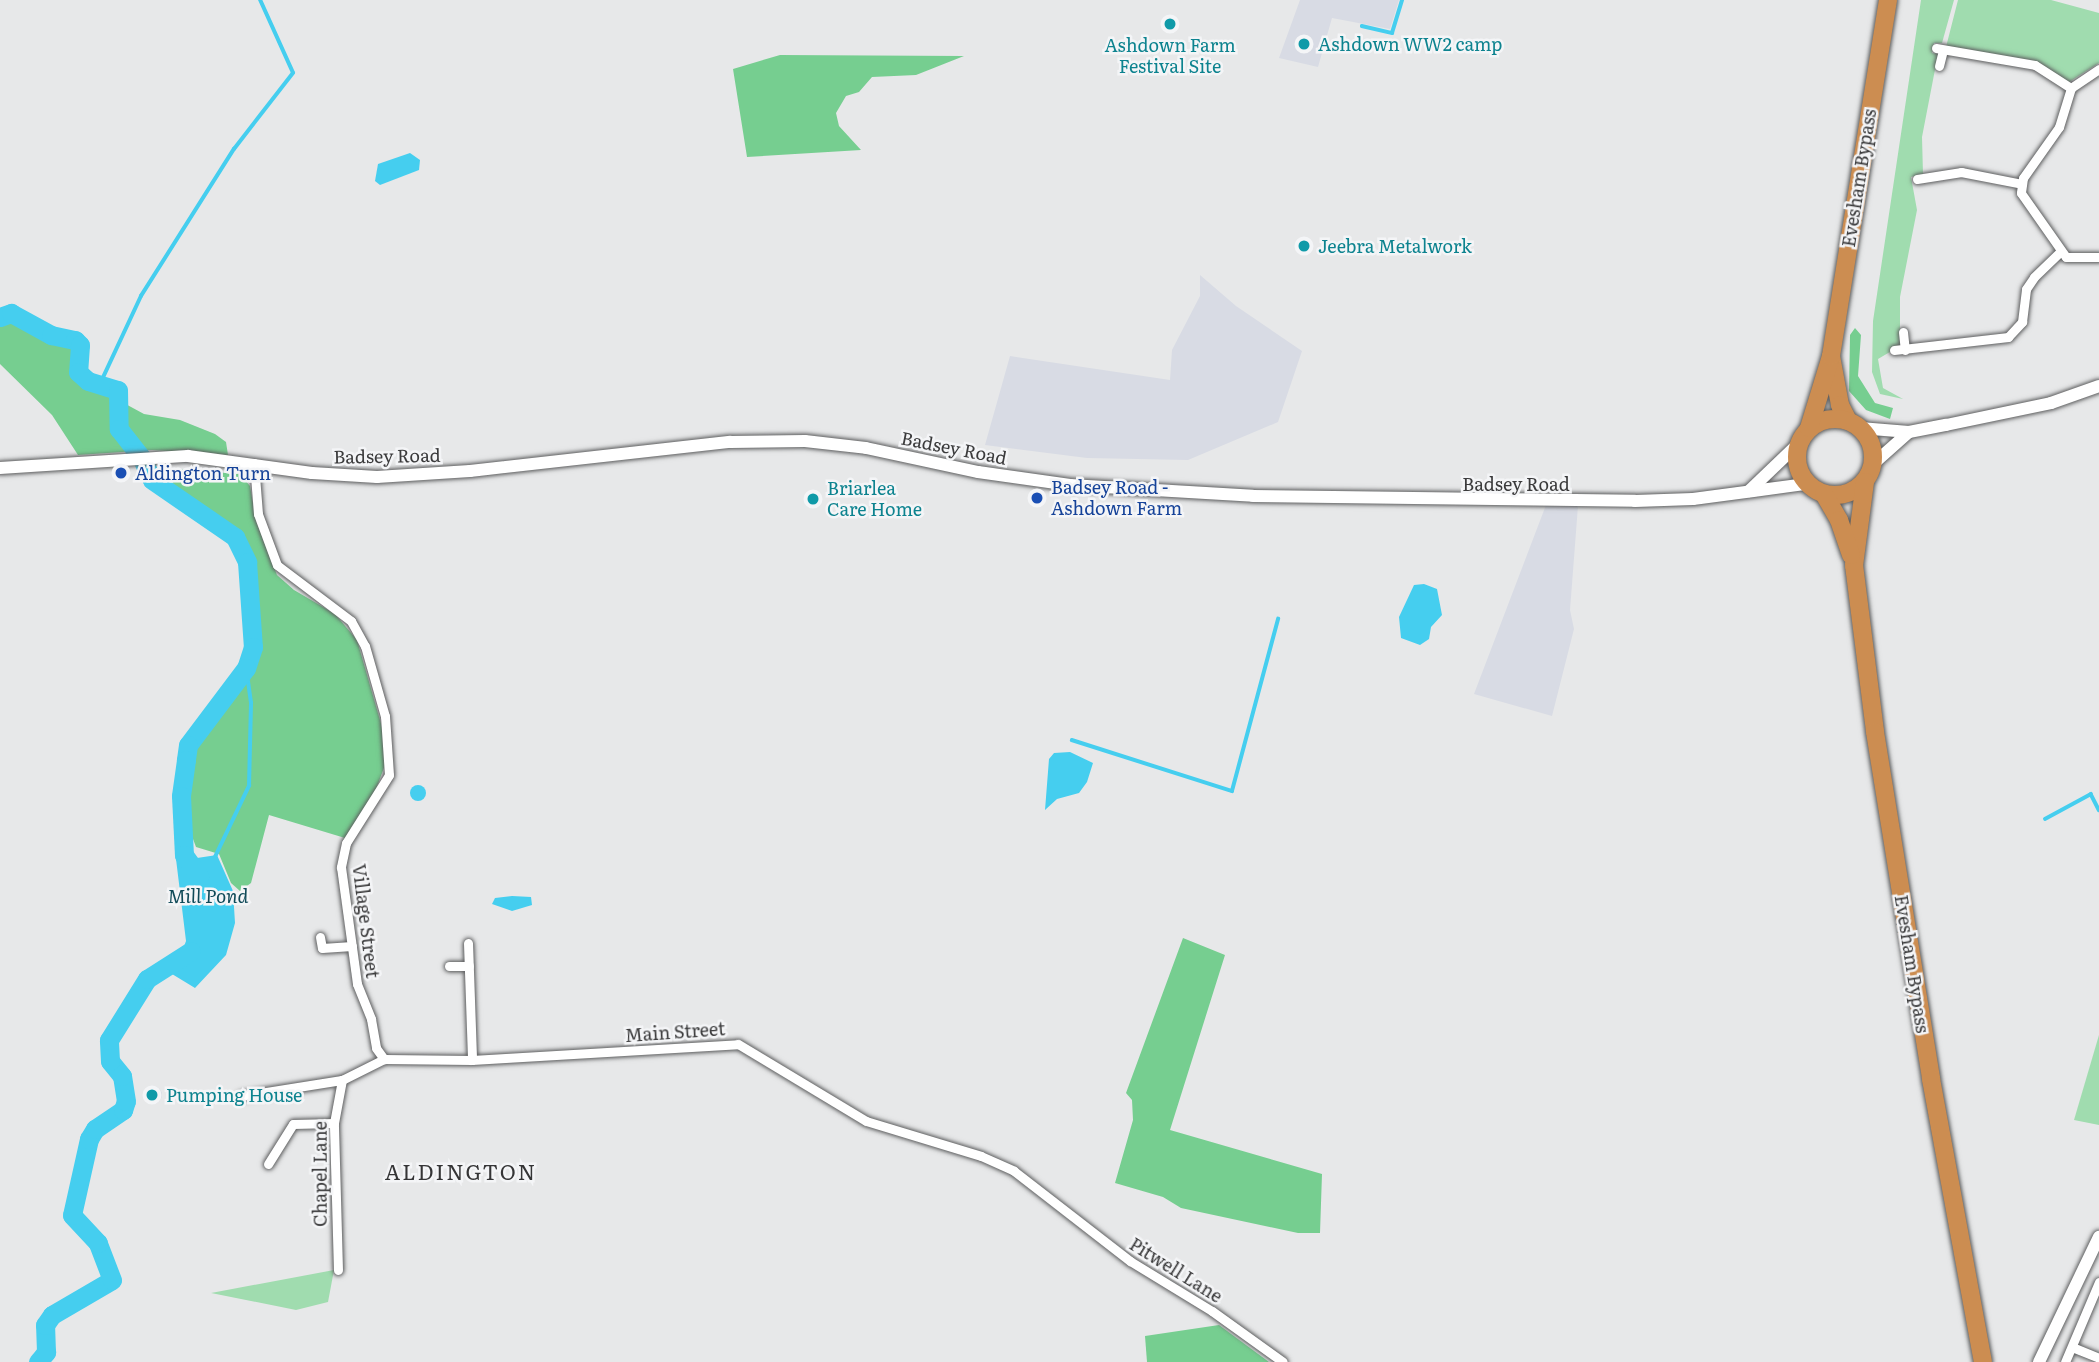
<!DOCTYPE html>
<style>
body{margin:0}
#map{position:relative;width:2099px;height:1362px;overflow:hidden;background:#e7e8e9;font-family:Literata,serif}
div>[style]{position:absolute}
.built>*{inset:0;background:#d8dbe4}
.round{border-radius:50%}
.green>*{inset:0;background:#a0dcaf}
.forest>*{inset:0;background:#76ce90}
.water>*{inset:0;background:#45ceef}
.stream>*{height:3.5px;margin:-1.75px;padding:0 1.75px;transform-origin:1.75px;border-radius:1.75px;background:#45ceef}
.river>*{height:19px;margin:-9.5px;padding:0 9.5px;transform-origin:9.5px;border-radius:9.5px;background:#45ceef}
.roads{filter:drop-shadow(0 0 2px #5d5e5f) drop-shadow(0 0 2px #5d5e5f)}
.street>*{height:9px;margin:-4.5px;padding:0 4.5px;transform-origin:4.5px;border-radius:4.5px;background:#fff}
.secondary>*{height:12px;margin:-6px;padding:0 6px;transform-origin:6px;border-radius:6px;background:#fff}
.highway>*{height:18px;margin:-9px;padding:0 9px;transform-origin:9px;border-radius:9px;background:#cc8d51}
.highway>.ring{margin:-9px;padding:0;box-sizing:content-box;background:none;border:18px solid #cc8d51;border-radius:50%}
.dots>*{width:19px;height:19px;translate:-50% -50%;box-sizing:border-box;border:4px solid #f4f5f7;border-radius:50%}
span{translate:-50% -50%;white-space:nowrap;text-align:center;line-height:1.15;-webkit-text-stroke:5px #f4f5f7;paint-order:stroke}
.culture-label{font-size:18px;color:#0d838f}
.left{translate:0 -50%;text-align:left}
.street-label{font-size:18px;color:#3b3b3c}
.transit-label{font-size:18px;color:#164399}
.water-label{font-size:19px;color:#0f4a58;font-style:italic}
.quarter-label{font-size:21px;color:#353536;letter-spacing:2px}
</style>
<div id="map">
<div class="built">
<div style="clip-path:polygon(1300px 0,1399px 0,1390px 29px,1332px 18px,1318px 67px,1279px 58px)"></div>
<div style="clip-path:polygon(1200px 275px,1236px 306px,1302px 351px,1278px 422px,1188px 460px,1087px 458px,985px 445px,1010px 356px,1170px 380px,1172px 350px,1200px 296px)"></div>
<div style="clip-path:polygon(1546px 505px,1578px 506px,1570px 610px,1574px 629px,1552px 716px,1474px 694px)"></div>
<div class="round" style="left:144px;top:1086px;width:18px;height:18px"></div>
</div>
<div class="green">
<div style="clip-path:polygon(1921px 0,1954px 0,1942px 43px,1934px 43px,1932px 53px,1938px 54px,1922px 137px,1923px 174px,1911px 177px,1917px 210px,1900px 297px,1900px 346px,1878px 359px,1883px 388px,1903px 399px,1880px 394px,1872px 372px,1873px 321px)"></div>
<div style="clip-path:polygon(1958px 0,2051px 0,2099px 13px,2099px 63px,2069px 82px,2037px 62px,1946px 47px)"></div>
<div style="clip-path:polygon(2099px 1035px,2099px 1125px,2074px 1120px)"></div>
<div style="clip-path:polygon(334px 1270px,328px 1302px,296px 1310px,211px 1293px)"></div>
</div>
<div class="forest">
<div style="clip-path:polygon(780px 55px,964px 56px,916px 75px,872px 77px,859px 92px,846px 96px,836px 113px,839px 126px,861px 150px,747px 157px,733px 69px)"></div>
<div style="clip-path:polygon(11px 313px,51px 335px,75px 340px,80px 345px,79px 372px,88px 381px,118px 390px,120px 401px,144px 414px,180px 420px,215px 434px,226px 442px,228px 455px,152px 450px,78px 455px,52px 415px,0 364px,0 317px)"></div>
<div style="clip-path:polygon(1855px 328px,1861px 335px,1858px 376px,1875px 403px,1893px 408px,1890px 419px,1866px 410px,1849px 391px,1850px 335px)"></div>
<div style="clip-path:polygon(165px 468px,240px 474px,250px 486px,256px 521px,277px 575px,294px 590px,335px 614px,357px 640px,384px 734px,385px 765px,372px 800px,345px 838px,269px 815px,251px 883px,240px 891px,231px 883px,219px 854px,196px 847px,190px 831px,189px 797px,195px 749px,213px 726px,253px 647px,247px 562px,235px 537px,169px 495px,161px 473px)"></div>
<div style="clip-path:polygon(1183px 938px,1225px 955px,1170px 1130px,1322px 1174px,1320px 1233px,1298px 1233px,1181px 1208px,1163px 1197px,1115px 1183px,1133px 1120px,1132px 1100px,1126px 1093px)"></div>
<div style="clip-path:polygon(1219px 1325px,1269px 1362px,1147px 1362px,1145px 1336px)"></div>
</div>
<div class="water">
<div style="clip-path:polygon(410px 153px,420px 160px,419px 170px,380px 185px,375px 181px,378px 164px)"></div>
<div style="clip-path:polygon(1424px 584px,1437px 589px,1442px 615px,1431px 627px,1429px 639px,1420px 645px,1401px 638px,1399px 617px,1414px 585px)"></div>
<div style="clip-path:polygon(1070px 752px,1093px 763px,1087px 782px,1079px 793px,1057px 799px,1045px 810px,1049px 759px,1054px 753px)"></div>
<div class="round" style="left:410px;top:785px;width:16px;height:16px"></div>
<div style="clip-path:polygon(191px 852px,197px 858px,217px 855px,233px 891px,235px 923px,226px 955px,195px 988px,172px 974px,170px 959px,181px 955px,186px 941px,176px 859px)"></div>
<div style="clip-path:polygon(512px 896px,531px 897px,532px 905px,512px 911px,492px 904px,495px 898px)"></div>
</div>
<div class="stream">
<div style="left:1362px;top:26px;width:31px;rotate:13deg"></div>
<div style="left:1392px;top:33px;width:34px;rotate:-73deg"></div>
<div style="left:100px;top:384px;width:97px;rotate:-65deg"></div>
<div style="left:141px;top:296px;width:174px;rotate:-57.7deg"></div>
<div style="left:234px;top:149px;width:96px;rotate:-52.2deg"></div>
<div style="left:293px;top:73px;width:80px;rotate:-114.3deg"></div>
<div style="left:1072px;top:740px;width:168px;rotate:17.7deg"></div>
<div style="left:1232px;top:791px;width:178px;rotate:-75deg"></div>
<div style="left:2045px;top:819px;width:52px;rotate:-28.5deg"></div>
<div style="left:2091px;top:794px;width:18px;rotate:63deg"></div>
<div style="left:215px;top:857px;width:79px;rotate:-64.4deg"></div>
<div style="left:249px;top:786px;width:83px;rotate:-88.6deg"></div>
<div style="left:251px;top:703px;width:35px;rotate:-98deg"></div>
</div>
<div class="river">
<div style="left:0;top:317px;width:12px;rotate:-20deg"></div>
<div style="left:11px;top:313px;width:46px;rotate:28.8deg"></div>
<div style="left:51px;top:335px;width:25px;rotate:12deg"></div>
<div style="left:75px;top:340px;width:7px;rotate:45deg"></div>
<div style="left:80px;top:345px;width:27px;rotate:94deg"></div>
<div style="left:78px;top:372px;width:13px;rotate:42deg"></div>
<div style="left:88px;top:381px;width:31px;rotate:17deg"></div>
<div style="left:118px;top:390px;width:39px;rotate:89deg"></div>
<div style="left:119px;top:429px;width:36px;rotate:52deg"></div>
<div style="left:141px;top:457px;width:25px;rotate:64deg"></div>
<div style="left:152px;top:480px;width:101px;rotate:34.5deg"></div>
<div style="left:235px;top:537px;width:28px;rotate:64deg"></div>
<div style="left:247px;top:562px;width:85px;rotate:86deg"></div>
<div style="left:253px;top:647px;width:22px;rotate:108deg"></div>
<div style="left:246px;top:668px;width:96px;rotate:127deg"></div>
<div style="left:188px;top:745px;width:15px;rotate:98deg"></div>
<div style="left:186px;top:760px;width:36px;rotate:98deg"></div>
<div style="left:181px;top:796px;width:59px;rotate:87.1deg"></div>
<div style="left:184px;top:855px;width:26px;rotate:54deg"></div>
<div style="left:38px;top:1362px;width:13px;rotate:-51deg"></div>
<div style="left:46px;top:1352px;width:27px;rotate:-92deg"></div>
<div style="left:45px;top:1325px;width:12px;rotate:-55deg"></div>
<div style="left:52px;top:1315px;width:69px;rotate:-30.3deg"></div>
<div style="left:112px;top:1280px;width:40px;rotate:-111deg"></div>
<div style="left:98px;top:1243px;width:38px;rotate:-133deg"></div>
<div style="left:72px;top:1215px;width:78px;rotate:-77.4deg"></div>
<div style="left:89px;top:1139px;width:12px;rotate:-59deg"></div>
<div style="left:95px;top:1129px;width:34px;rotate:-34deg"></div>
<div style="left:123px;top:1110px;width:9px;rotate:-72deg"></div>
<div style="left:126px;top:1101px;width:25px;rotate:-99deg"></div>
<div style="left:122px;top:1076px;width:19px;rotate:-129deg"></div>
<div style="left:110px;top:1061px;width:21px;rotate:-93deg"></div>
<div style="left:109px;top:1040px;width:72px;rotate:-58.1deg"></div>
<div style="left:147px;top:979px;width:52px;rotate:-32.5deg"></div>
</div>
<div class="roads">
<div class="street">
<div style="left:1936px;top:48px;width:100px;rotate:9.7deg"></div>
<div style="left:2035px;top:65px;width:43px;rotate:32.6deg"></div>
<div style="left:1939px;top:66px;width:16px;rotate:-76deg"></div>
<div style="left:2099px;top:69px;width:34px;rotate:146deg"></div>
<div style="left:2071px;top:88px;width:41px;rotate:107.1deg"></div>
<div style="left:2059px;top:127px;width:62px;rotate:125.2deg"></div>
<div style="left:2023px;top:178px;width:15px;rotate:98deg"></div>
<div style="left:2021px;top:193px;width:78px;rotate:54.9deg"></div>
<div style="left:2066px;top:257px;width:33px"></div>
<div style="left:1917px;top:179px;width:45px;rotate:-9deg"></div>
<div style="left:1961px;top:172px;width:62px;rotate:11.1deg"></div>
<div style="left:1903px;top:332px;width:18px;rotate:84deg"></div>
<div style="left:1894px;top:350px;width:115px;rotate:-6.5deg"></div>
<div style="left:2008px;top:337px;width:21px;rotate:-47deg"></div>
<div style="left:2022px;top:322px;width:33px;rotate:-83deg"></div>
<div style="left:2026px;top:289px;width:14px;rotate:-56deg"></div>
<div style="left:2034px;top:277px;width:36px;rotate:-44deg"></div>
<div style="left:254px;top:463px;width:51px;rotate:85.5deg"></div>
<div style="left:258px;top:514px;width:54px;rotate:69.6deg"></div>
<div style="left:277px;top:565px;width:93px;rotate:37.1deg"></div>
<div style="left:351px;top:621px;width:29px;rotate:61deg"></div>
<div style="left:365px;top:646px;width:73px;rotate:74.1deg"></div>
<div style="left:385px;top:716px;width:59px;rotate:86.1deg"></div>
<div style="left:389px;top:775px;width:80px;rotate:122.3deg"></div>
<div style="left:346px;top:843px;width:25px;rotate:102deg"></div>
<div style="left:341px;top:867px;width:118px;rotate:82.2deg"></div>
<div style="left:357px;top:984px;width:38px;rotate:68deg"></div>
<div style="left:371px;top:1019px;width:29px;rotate:80deg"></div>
<div style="left:376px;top:1048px;width:14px;rotate:54deg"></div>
<div style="left:320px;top:937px;width:11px;rotate:80deg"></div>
<div style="left:322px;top:948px;width:30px;rotate:-4deg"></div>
<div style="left:468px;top:943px;width:117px;rotate:88deg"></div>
<div style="left:449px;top:966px;width:20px"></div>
<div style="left:384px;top:1059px;width:88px;rotate:0.7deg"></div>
<div style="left:472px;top:1060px;width:266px;rotate:-3.4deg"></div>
<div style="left:738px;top:1044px;width:149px;rotate:31deg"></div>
<div style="left:866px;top:1121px;width:120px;rotate:16.9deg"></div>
<div style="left:981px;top:1156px;width:36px;rotate:24deg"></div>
<div style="left:1014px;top:1171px;width:147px;rotate:37.8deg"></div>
<div style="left:1130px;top:1261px;width:96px;rotate:31.4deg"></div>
<div style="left:1212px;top:1311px;width:87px;rotate:35.7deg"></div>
<div style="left:241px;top:1096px;width:102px;rotate:-9deg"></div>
<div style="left:342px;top:1080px;width:47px;rotate:-26.6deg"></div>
<div style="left:268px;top:1164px;width:47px;rotate:-58deg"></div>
<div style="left:293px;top:1124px;width:41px;rotate:-1.4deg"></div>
<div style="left:338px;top:1270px;width:147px;rotate:-91.6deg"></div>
<div style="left:334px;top:1123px;width:44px;rotate:-79.5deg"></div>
<div style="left:2072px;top:1347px;width:29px;rotate:22deg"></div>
<div style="left:2065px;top:1362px;width:87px;rotate:-67deg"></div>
</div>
<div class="secondary">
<div style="left:1860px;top:428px;width:49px;rotate:4.7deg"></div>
<div style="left:1909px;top:432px;width:38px;rotate:-11deg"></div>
<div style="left:1946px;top:425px;width:107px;rotate:-11.8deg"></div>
<div style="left:2051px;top:403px;width:51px;rotate:-19.5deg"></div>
<div style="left:1873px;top:464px;width:48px;rotate:-41.6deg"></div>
<div style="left:0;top:468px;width:188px;rotate:-3.7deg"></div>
<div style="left:188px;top:456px;width:125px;rotate:7.8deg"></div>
<div style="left:312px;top:473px;width:65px;rotate:3.5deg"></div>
<div style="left:377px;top:477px;width:93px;rotate:-3.7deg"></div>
<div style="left:470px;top:471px;width:262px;rotate:-6.4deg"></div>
<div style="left:730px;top:442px;width:75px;rotate:-0.8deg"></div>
<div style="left:805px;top:441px;width:61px;rotate:6.5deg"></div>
<div style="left:866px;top:448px;width:115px;rotate:12.1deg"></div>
<div style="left:978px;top:472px;width:93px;rotate:8deg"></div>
<div style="left:1070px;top:485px;width:183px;rotate:3.4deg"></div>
<div style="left:1253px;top:496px;width:382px;rotate:0.7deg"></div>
<div style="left:1635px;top:501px;width:58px;rotate:-2deg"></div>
<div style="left:1693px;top:499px;width:114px;rotate:-7.6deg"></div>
<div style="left:1749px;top:491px;width:69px;rotate:-43.8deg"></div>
<div style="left:2039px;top:1362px;width:139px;rotate:-64.4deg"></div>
</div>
<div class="highway">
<div style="left:1831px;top:356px;width:50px;rotate:79.6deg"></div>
<div style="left:1840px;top:405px;width:18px;rotate:63deg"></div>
<div class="ring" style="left:1797px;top:419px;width:58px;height:58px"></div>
<div style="left:1809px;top:428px;width:75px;rotate:-73deg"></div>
<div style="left:1831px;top:356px;width:361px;rotate:-80.9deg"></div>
<div style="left:1865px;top:482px;width:84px;rotate:97.5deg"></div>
<div style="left:1854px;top:565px;width:168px;rotate:82.8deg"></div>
<div style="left:1875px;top:732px;width:351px;rotate:80.8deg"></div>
<div style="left:1931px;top:1079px;width:288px;rotate:79.6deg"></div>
<div style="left:1824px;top:494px;width:30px;rotate:60deg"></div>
<div style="left:1839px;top:520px;width:37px;rotate:71deg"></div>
</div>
</div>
<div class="dots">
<div style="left:1170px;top:24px;background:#0f9aa8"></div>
<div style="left:1304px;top:44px;background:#0f9aa8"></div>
<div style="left:1304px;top:246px;background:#0f9aa8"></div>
<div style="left:121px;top:473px;background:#1a4fb4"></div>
<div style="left:1037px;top:498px;background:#1a4fb4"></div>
<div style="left:813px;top:499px;background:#0f9aa8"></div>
<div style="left:152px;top:1095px;background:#0f9aa8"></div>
</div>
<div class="culture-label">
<span class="left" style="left:1318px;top:44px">Ashdown WW2 camp</span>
<span style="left:1170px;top:56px">Ashdown Farm<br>Festival Site</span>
<span class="left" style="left:1318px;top:246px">Jeebra Metalwork</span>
<span class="left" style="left:827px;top:499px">Briarlea<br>Care Home</span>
<span class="left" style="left:166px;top:1095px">Pumping House</span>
</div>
<div class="street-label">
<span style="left:1859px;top:178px;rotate:-81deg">Evesham Bypass</span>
<span style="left:954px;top:448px;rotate:11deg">Badsey Road</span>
<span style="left:387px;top:456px;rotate:-1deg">Badsey Road</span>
<span style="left:1516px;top:484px">Badsey Road</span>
<span style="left:366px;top:921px;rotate:83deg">Village Street</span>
<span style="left:1912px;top:964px;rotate:81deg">Evesham Bypass</span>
<span style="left:675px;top:1032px;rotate:-4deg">Main Street</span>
<span style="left:320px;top:1174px;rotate:-90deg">Chapel Lane</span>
<span style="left:1176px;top:1270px;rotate:32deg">Pitwell Lane</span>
</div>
<div class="transit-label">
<span class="left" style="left:135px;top:473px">Aldington Turn</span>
<span class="left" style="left:1051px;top:498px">Badsey Road -<br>Ashdown Farm</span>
</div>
<div class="water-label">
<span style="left:208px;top:896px">Mill Pond</span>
</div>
<div class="quarter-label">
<span style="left:461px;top:1171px">ALDINGTON</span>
</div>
</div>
